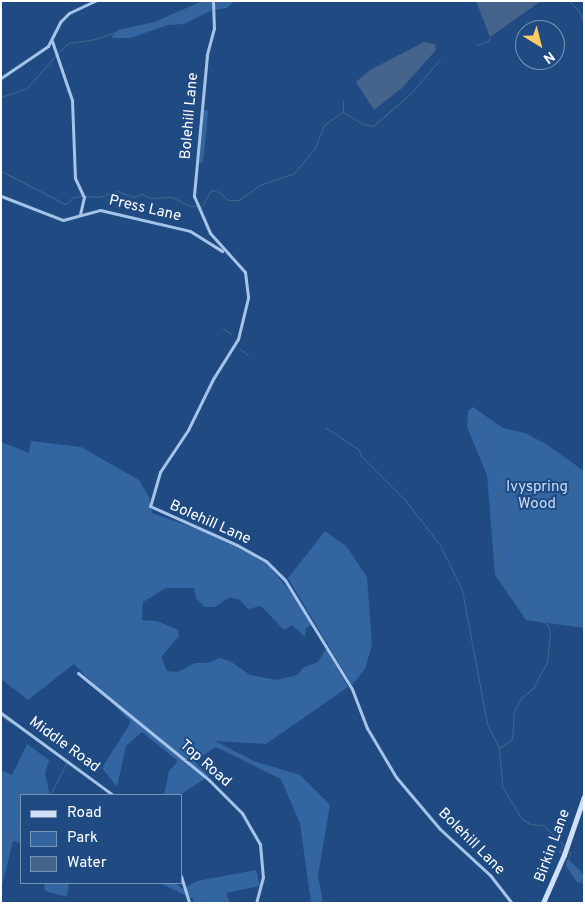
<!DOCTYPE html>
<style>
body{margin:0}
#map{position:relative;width:585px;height:904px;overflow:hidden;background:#1f4b82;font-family:Overpass,sans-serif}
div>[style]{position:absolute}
.green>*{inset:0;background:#3365a0}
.water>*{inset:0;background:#44648c}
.stream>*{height:1px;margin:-0.5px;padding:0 0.5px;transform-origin:0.5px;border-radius:0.5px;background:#44648c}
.street>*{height:3px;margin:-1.5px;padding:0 1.5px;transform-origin:1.5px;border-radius:1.5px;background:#a5c4e9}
.secondary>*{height:4.5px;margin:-2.25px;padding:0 2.25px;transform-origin:2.25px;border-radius:2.25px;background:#d0e1f7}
span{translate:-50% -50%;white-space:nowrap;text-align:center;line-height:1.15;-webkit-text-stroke:4px #1f4b82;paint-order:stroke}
.street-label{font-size:15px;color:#fff}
.park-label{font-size:15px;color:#c9def7}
.frame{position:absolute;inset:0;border:2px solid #fff;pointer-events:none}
.legend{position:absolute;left:20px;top:794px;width:162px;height:90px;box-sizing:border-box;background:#1f4b82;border:1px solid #7993b4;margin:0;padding:6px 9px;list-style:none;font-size:15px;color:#fff}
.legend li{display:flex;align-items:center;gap:10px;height:25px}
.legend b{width:25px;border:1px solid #7993b4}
.north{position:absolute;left:515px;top:20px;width:50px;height:50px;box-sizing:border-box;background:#1f4b82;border:1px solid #7993b4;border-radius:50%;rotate:144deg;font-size:14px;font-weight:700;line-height:20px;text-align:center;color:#fff}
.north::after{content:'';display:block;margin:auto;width:18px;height:22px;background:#f7cb65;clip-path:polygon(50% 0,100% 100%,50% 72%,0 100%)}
</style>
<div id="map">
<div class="green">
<div style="clip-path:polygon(203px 1px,235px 1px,227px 8px,212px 10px,184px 24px,168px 25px,130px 38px,111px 38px,118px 30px,154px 22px)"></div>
<div style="clip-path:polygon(204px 110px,208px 110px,207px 125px,203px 162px,199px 163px)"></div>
<div style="clip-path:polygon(473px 407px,503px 428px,525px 433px,546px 444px,584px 471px,584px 628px,526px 620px,495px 575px,487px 475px,467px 427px,468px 411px)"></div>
<div style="clip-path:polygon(31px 441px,81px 447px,139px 480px,149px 497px,152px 513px,211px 534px,266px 562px,298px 601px,312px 625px,306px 628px,305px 637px,292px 625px,284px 630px,261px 606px,248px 609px,240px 600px,230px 597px,215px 607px,205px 607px,196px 598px,194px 588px,166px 588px,143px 602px,142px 620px,157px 621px,178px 630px,179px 636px,161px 657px,167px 671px,178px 672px,195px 663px,207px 663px,220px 658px,230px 661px,250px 675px,277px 680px,297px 675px,304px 667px,318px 662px,326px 649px,348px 687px,266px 744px,215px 741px,254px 761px,300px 775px,330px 805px,318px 876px,323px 903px,311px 903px,300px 824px,281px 779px,216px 747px,194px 761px,209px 776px,180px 795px,164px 795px,169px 771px,178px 761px,142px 732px,126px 746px,117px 787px,102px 768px,131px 722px,74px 664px,28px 700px,1px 679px,1px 442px,29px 453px)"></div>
<div style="clip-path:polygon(325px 531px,347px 547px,367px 577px,372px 645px,365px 669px,352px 685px,288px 578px)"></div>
<div style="clip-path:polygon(27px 744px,49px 760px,45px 773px,50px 795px,21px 795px,21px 843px,13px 841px,1px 890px,1px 770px,12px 775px)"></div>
<div style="clip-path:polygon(567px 859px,580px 870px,584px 877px,581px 883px,577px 882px,566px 866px)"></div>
<div style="clip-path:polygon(256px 870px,260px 886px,226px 893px,230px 903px,194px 903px,193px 899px,160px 883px,175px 883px,183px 889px,197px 881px)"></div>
<div style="clip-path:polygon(44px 883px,69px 883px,67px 897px,45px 891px)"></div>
</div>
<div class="water">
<div style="clip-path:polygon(476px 1px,541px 1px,490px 37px)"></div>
<div style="clip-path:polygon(424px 42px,435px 44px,436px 50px,402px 88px,374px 110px,356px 82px,370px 70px)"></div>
</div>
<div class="stream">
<div style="left:569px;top:1px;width:14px;rotate:45deg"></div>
<div style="left:579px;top:11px;width:15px;rotate:70deg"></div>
<div style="left:477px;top:45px;width:12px;rotate:-20deg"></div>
<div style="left:488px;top:41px;width:4px;rotate:-63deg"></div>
<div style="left:58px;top:53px;width:14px;rotate:-45deg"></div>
<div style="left:68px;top:43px;width:27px;rotate:-8deg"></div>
<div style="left:95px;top:39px;width:28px;rotate:-18deg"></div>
<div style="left:122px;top:30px;width:35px;rotate:-8deg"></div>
<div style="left:157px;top:25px;width:18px;rotate:-27deg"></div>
<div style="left:173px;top:17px;width:9px"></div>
<div style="left:182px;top:17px;width:30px;rotate:-33deg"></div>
<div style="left:1px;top:97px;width:28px;rotate:-19deg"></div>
<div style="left:27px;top:88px;width:43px;rotate:-48.8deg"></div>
<div style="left:343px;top:111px;width:11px;rotate:-90deg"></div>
<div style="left:343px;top:112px;width:23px;rotate:31deg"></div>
<div style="left:363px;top:124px;width:10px;rotate:11deg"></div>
<div style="left:373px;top:126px;width:50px;rotate:-41deg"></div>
<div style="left:411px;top:93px;width:45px;rotate:-49.5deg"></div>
<div style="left:1px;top:171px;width:72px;rotate:27.3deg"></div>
<div style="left:65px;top:204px;width:11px;rotate:-38deg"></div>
<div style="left:74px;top:197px;width:7px;rotate:-8deg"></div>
<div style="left:85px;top:196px;width:14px;rotate:4deg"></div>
<div style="left:99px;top:197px;width:19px;rotate:-18deg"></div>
<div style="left:117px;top:191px;width:17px;rotate:21deg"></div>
<div style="left:133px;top:197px;width:9px;rotate:-21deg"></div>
<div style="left:141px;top:194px;width:11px;rotate:22deg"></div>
<div style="left:151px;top:198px;width:21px;rotate:-3deg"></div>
<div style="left:172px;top:197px;width:20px;rotate:27deg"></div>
<div style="left:190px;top:206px;width:12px"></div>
<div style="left:202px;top:206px;width:18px;rotate:-61deg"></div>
<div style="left:211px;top:190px;width:8px;rotate:14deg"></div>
<div style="left:219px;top:192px;width:12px;rotate:42deg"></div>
<div style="left:228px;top:200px;width:11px"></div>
<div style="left:239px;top:200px;width:26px;rotate:-36deg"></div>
<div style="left:260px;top:185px;width:36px;rotate:-19deg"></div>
<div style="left:294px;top:173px;width:33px;rotate:-50deg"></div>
<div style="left:315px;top:148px;width:25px;rotate:-69deg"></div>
<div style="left:324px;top:125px;width:24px;rotate:-36deg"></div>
<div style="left:223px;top:328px;width:10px;rotate:37deg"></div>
<div style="left:240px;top:349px;width:10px;rotate:37deg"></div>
<div style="left:471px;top:417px;width:56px;rotate:62.5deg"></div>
<div style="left:497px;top:467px;width:22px;rotate:90deg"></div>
<div style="left:497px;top:489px;width:13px;rotate:72deg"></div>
<div style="left:501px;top:501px;width:10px;rotate:114deg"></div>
<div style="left:497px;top:510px;width:18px;rotate:84deg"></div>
<div style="left:499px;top:528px;width:10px;rotate:66deg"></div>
<div style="left:503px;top:537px;width:22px;rotate:108deg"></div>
<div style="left:496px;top:558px;width:11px;rotate:75deg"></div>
<div style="left:499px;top:569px;width:39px;rotate:59deg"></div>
<div style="left:519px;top:602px;width:19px;rotate:47deg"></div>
<div style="left:532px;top:616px;width:18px;rotate:29deg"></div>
<div style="left:548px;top:625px;width:8px;rotate:76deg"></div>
<div style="left:550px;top:633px;width:29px;rotate:96deg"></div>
<div style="left:547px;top:662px;width:30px;rotate:118deg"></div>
<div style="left:533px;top:688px;width:16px;rotate:140deg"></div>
<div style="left:521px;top:698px;width:15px;rotate:118deg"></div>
<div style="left:514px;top:711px;width:28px;rotate:94deg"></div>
<div style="left:512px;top:739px;width:16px;rotate:145deg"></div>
<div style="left:326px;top:428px;width:15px;rotate:32deg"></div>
<div style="left:340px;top:437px;width:23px;rotate:34deg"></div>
<div style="left:359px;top:450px;width:6px;rotate:72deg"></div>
<div style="left:361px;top:456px;width:64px;rotate:45deg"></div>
<div style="left:406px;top:501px;width:56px;rotate:52.3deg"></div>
<div style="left:440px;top:545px;width:50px;rotate:63.9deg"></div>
<div style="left:462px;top:590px;width:136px;rotate:79.4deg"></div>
<div style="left:487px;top:724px;width:27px;rotate:63deg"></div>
<div style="left:499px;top:748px;width:38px;rotate:85deg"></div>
<div style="left:502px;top:786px;width:39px;rotate:59deg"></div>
<div style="left:522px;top:819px;width:9px;rotate:32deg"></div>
<div style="left:530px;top:824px;width:13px;rotate:4deg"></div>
<div style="left:543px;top:825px;width:28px;rotate:44deg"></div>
<div style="left:563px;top:844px;width:9px;rotate:117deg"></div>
<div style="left:559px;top:852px;width:3px"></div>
<div style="left:1px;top:716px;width:14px;rotate:34deg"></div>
<div style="left:50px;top:795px;width:36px;rotate:-63deg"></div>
<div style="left:566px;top:852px;width:4px"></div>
<div style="left:570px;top:852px;width:11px;rotate:100deg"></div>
<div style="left:568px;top:863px;width:26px;rotate:53deg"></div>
<div style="left:1px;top:858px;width:18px;rotate:-81deg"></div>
<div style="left:4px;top:840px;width:19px;rotate:-39deg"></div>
<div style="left:19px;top:828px;width:9px;rotate:-77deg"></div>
</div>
<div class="street">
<div style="left:213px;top:1px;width:27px;rotate:88deg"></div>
<div style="left:214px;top:28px;width:28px;rotate:105deg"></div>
<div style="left:207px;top:55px;width:142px;rotate:95.3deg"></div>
<div style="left:194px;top:196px;width:40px;rotate:66.6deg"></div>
<div style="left:210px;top:233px;width:52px;rotate:48.1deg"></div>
<div style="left:245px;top:272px;width:26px;rotate:83deg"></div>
<div style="left:248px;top:298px;width:42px;rotate:103.7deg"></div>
<div style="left:238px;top:339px;width:47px;rotate:122deg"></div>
<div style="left:213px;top:379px;width:57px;rotate:116.1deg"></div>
<div style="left:188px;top:430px;width:50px;rotate:123.7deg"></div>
<div style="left:160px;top:472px;width:35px;rotate:106deg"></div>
<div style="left:150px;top:506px;width:95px;rotate:24.1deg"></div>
<div style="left:237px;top:545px;width:33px;rotate:29deg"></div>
<div style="left:266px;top:561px;width:27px;rotate:45deg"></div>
<div style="left:285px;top:580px;width:128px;rotate:58.4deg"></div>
<div style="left:352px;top:689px;width:42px;rotate:69deg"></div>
<div style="left:367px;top:728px;width:57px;rotate:59.4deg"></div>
<div style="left:396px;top:777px;width:68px;rotate:49.8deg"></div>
<div style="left:440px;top:829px;width:68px;rotate:42.6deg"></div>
<div style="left:490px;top:875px;width:36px;rotate:52deg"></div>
<div style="left:52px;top:41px;width:62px;rotate:71.3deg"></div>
<div style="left:72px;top:100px;width:78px;rotate:87.8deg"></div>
<div style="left:75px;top:178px;width:21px;rotate:65deg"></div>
<div style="left:84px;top:197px;width:18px;rotate:103deg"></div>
<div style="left:1px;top:78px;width:57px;rotate:-34.2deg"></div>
<div style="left:48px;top:46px;width:28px;rotate:-63deg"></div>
<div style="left:61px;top:21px;width:11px;rotate:-45deg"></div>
<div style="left:69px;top:13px;width:29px;rotate:-25deg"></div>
<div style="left:1px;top:196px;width:66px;rotate:21.2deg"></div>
<div style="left:63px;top:220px;width:38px;rotate:-15deg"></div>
<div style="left:100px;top:210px;width:92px;rotate:13.1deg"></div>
<div style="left:190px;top:231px;width:38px;rotate:32deg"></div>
<div style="left:78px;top:673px;width:169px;rotate:39.2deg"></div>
<div style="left:209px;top:780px;width:47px;rotate:45deg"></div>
<div style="left:242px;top:813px;width:36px;rotate:60deg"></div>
<div style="left:260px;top:844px;width:33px;rotate:85deg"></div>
<div style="left:263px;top:877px;width:27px;rotate:105deg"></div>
<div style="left:1px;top:713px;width:139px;rotate:36.2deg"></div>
<div style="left:181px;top:876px;width:28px;rotate:73deg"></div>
</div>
<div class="secondary">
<div style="left:543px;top:903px;width:52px;rotate:-66.4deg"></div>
<div style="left:564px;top:855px;width:61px;rotate:-71deg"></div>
</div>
<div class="street-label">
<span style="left:190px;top:116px;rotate:-85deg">Bolehill Lane</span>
<span style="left:145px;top:209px;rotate:13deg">Press Lane</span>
<span style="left:210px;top:523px;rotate:24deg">Bolehill Lane</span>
<span style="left:64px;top:745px;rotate:36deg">Middle Road</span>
<span style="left:205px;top:764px;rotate:41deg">Top Road</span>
<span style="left:471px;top:842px;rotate:45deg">Bolehill Lane</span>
<span style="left:553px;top:846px;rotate:-70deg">Birkin Lane</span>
</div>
<div class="park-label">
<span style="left:537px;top:496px">Ivyspring<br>Wood</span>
</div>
<div class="frame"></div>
<ul class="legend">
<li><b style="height:6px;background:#d0e1f7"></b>Road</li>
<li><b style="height:14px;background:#3365a0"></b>Park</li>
<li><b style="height:14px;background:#44648c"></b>Water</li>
</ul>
<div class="north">N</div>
</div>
